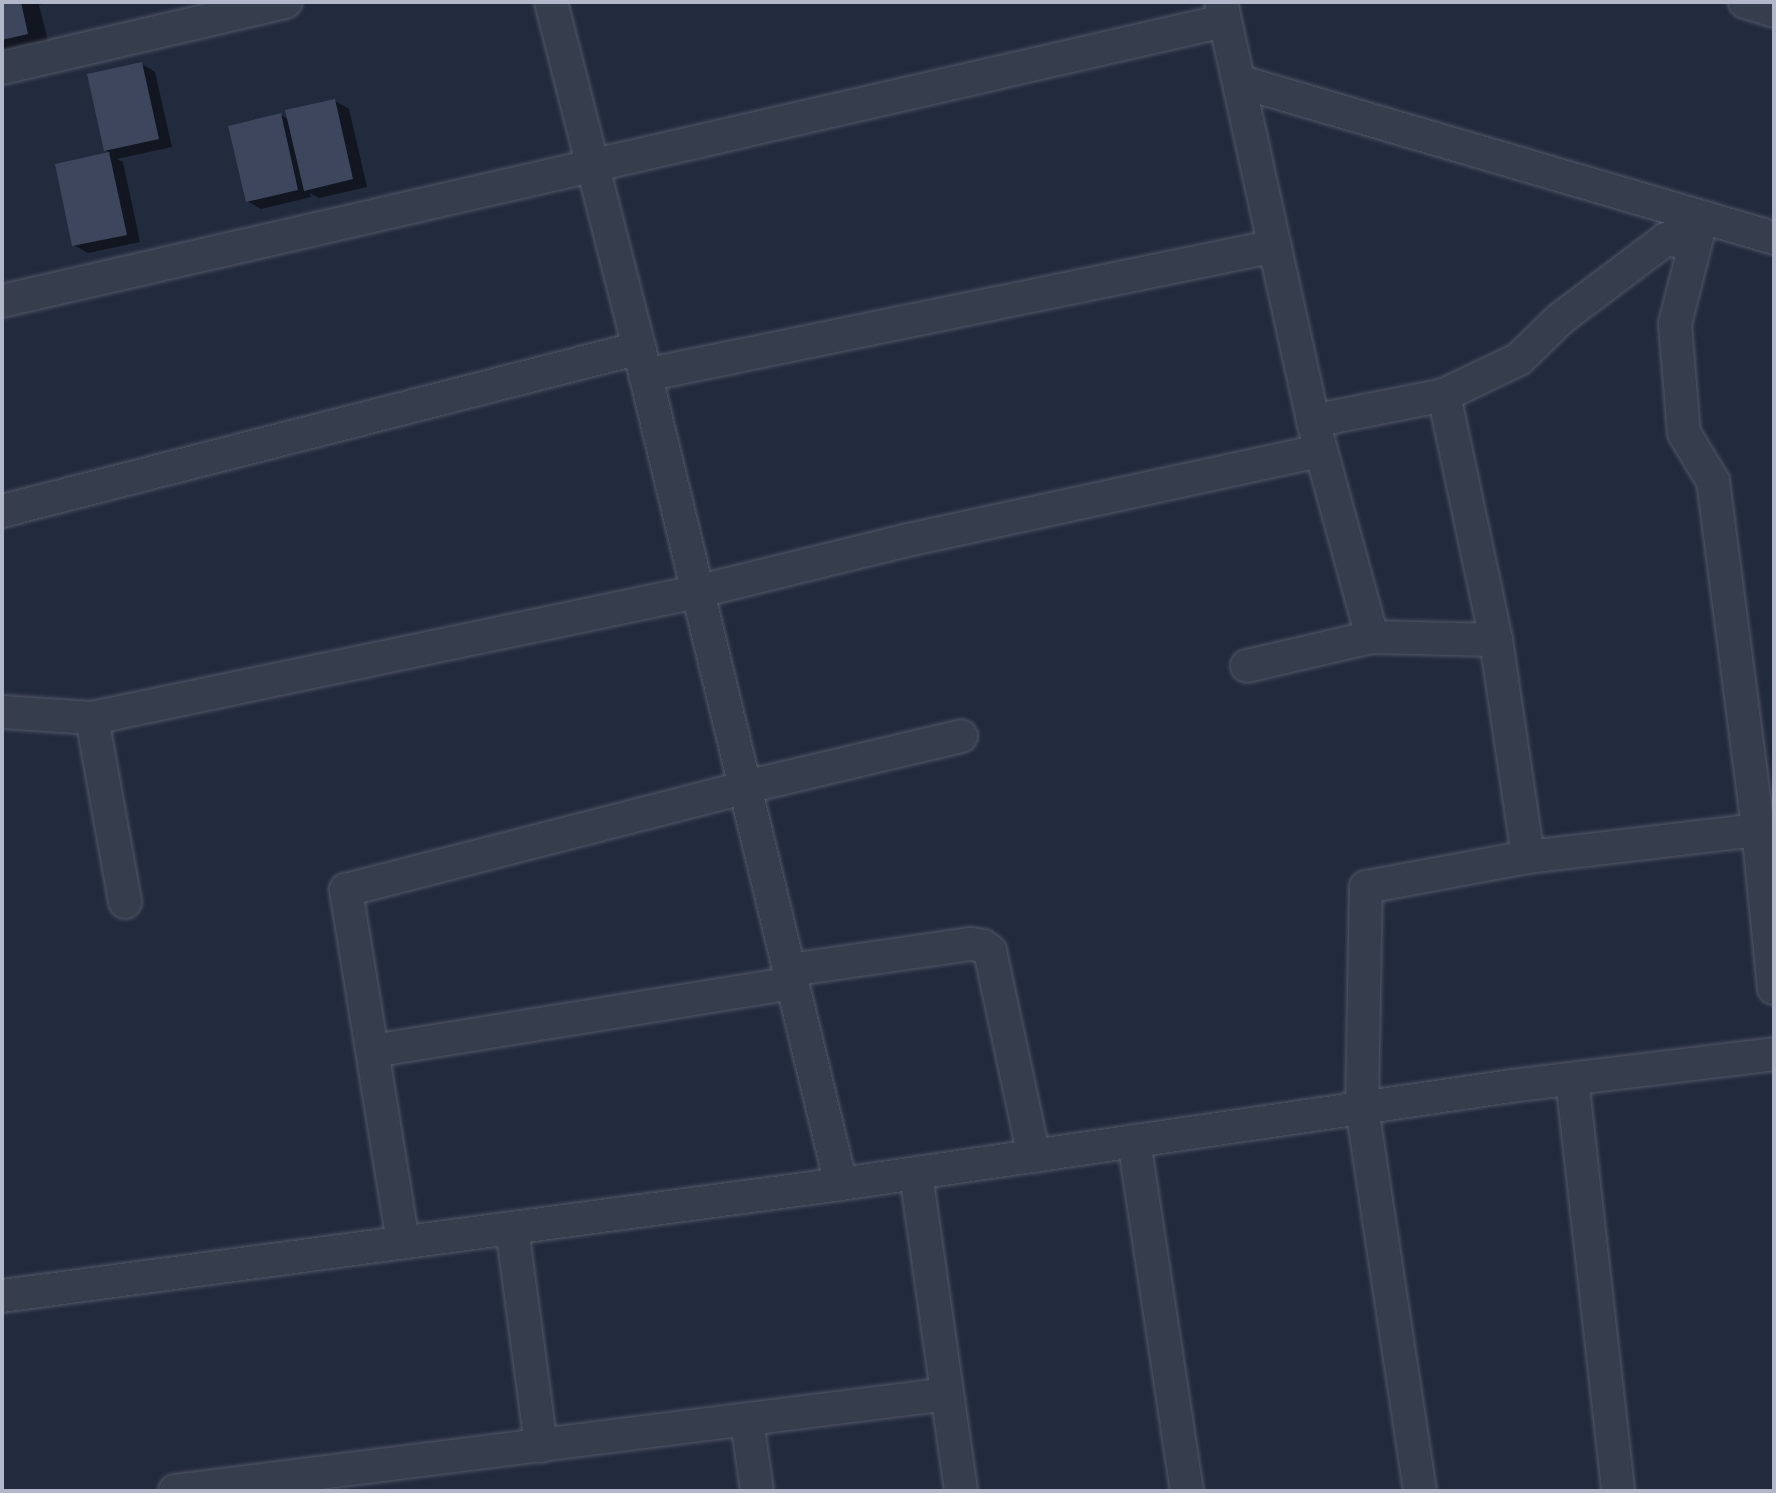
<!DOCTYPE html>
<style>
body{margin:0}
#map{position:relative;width:1776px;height:1493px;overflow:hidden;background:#222a3d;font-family:"Public Sans",sans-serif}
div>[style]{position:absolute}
.shadow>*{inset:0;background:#0007}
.building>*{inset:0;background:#3e465d}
.roads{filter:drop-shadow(0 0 2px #515868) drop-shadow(0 0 2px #515868)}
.minor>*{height:32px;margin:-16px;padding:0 16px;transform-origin:16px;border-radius:16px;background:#363d4d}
span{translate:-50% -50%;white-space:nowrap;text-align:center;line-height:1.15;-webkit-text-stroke:5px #1b2232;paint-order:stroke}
.frame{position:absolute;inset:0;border:4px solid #b2b8c9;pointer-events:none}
</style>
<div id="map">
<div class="shadow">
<div style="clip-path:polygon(2px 2px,50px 2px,39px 5px,49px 45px,2px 56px)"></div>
<div style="clip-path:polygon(142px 64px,155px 72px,172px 147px,117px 159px,123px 162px,140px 242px,88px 253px,74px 245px,57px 165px,111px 153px,105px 150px)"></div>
<div style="clip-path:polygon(335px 101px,349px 109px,367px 187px,319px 198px,310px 193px,311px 197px,261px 209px,247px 201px,281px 115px,289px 120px)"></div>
</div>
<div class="building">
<div style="clip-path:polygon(2px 2px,21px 2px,28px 34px,2px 40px)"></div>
<div style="clip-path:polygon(142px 62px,159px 139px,104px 151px,87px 74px)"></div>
<div style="clip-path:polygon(335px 99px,353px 179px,304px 191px,285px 110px)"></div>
<div style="clip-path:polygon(281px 113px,298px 190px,246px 202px,228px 126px)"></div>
<div style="clip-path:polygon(109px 152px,127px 235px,72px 246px,55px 164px)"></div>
</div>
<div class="roads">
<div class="minor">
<div style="left:551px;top:2px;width:357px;rotate:75.7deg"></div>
<div style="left:639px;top:348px;width:860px;rotate:76.42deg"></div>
<div style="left:1221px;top:2px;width:429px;rotate:77.6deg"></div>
<div style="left:1313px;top:421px;width:224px;rotate:74.7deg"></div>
<div style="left:1372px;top:637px;width:124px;rotate:1.4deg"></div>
<div style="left:1496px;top:640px;width:219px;rotate:81.6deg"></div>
<div style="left:1528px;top:857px;width:248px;rotate:-6.7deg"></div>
<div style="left:1745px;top:2px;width:30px;rotate:17deg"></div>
<div style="left:2px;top:68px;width:291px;rotate:-13.1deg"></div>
<div style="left:1241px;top:82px;width:555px;rotate:16.31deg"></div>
<div style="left:1702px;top:217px;width:110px;rotate:104.2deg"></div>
<div style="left:1675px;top:324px;width:109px;rotate:85.3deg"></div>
<div style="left:1684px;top:433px;width:56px;rotate:58.9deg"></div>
<div style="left:1713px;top:481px;width:351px;rotate:82.6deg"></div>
<div style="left:1758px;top:829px;width:160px;rotate:84.3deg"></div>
<div style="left:2px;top:301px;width:1254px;rotate:-12.91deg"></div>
<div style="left:645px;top:375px;width:643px;rotate:-11.57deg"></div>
<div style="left:1444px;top:395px;width:250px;rotate:78deg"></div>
<div style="left:1313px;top:421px;width:134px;rotate:-11.2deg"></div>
<div style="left:1444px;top:395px;width:83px;rotate:-25.6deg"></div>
<div style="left:1519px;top:359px;width:57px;rotate:-44.3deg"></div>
<div style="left:1560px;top:319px;width:133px;rotate:-37deg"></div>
<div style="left:1666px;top:239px;width:28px;rotate:10deg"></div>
<div style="left:2px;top:511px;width:658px;rotate:-14.35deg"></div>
<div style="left:1247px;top:666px;width:128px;rotate:-13.1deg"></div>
<div style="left:2px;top:712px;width:90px;rotate:3.8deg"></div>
<div style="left:92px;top:718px;width:617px;rotate:-11.78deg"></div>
<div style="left:696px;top:592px;width:218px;rotate:-13.8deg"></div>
<div style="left:908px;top:540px;width:422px;rotate:-12.2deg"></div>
<div style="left:92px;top:718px;width:187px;rotate:79.8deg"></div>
<div style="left:790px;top:970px;width:183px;rotate:-8.2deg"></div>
<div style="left:971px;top:944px;width:12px;rotate:9deg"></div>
<div style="left:983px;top:946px;width:9px;rotate:36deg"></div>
<div style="left:990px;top:951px;width:210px;rotate:77.9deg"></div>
<div style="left:373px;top:1051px;width:425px;rotate:-9.2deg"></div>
<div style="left:1572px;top:1079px;width:415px;rotate:83.6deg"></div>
<div style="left:1134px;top:1141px;width:354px;rotate:81.4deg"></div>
<div style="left:916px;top:1174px;width:320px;rotate:81.9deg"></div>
<div style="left:512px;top:1228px;width:220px;rotate:82.4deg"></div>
<div style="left:403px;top:1242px;width:357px;rotate:-99.2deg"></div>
<div style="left:346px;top:890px;width:413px;rotate:-14.4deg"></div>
<div style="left:746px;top:787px;width:221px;rotate:-13.3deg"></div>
<div style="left:2px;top:1296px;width:846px;rotate:-7.6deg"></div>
<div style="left:841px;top:1184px;width:677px;rotate:-8.32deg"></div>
<div style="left:1511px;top:1086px;width:265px;rotate:-6.9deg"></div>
<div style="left:747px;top:1420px;width:72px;rotate:82deg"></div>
<div style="left:175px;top:1491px;width:778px;rotate:-7.16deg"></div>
<div style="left:1420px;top:1491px;width:387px;rotate:-98.6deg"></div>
<div style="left:1362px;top:1108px;width:221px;rotate:-89deg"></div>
<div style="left:1366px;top:887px;width:165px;rotate:-10.5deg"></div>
</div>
</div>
<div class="frame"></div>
</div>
